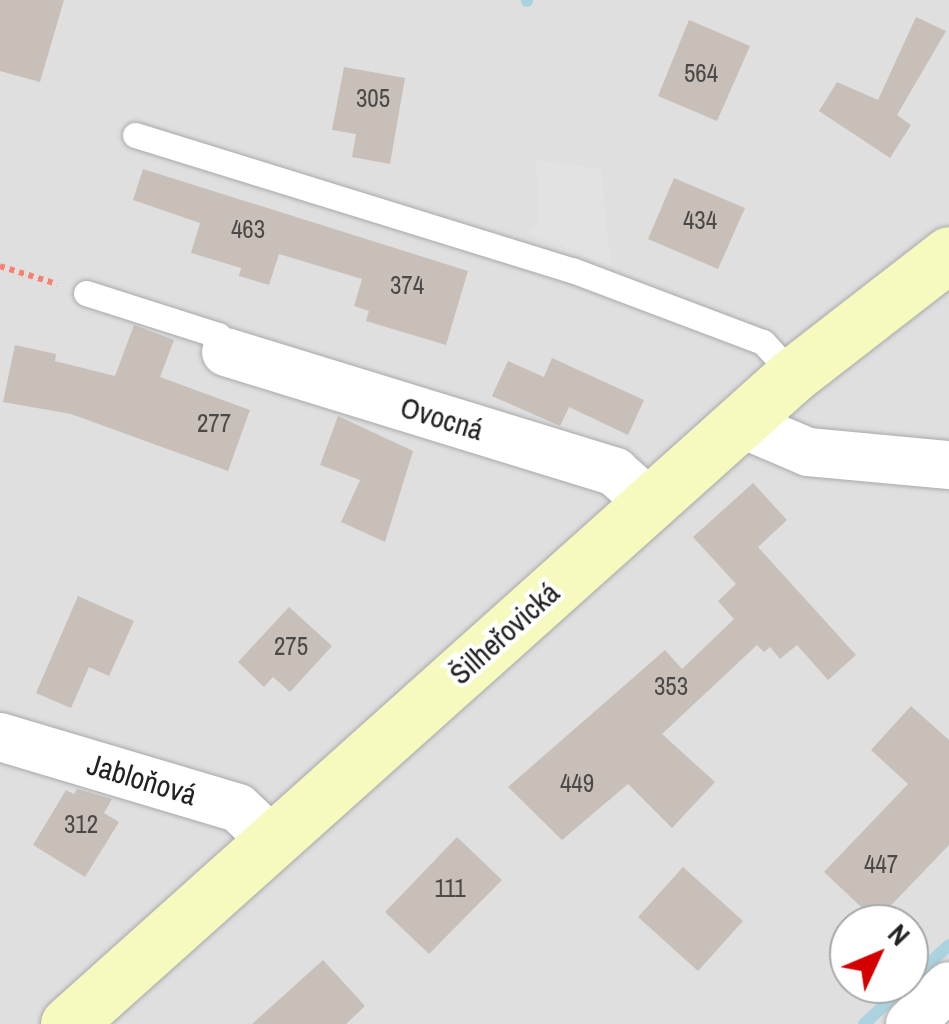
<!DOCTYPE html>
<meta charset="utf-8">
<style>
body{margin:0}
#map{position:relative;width:949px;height:1024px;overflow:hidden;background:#f2efe9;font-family:"Archivo Narrow",sans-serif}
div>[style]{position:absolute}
.residential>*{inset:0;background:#e0dfdf}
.parking>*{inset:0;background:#e2e2e2}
.stream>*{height:12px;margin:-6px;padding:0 6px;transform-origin:6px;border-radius:6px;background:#aad3df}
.building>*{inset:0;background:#c7bfb8}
.path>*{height:6px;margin-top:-3px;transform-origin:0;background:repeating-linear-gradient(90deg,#fa8072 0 5px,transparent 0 10px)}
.roads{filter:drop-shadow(0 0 2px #a9a9a9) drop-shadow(0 0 2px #a9a9a9)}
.lane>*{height:25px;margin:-12.5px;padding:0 12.5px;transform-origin:12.5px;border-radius:12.5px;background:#fff}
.street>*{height:48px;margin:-24px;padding:0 24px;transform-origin:24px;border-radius:24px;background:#fff}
.secondary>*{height:55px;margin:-27.5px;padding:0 27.5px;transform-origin:27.5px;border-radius:27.5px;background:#f7fabf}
span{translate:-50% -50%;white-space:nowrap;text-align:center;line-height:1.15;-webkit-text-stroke:8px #fff;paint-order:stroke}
.number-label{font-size:25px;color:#4b4948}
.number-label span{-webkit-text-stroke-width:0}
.street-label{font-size:30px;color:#222}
.north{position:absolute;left:829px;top:904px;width:100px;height:100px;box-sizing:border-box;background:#fff;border:2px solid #a7a7a7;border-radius:50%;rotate:46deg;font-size:28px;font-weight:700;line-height:40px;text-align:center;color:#222}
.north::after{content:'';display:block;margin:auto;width:35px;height:45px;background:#d40000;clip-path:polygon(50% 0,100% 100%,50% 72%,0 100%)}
</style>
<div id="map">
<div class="residential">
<div style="clip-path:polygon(evenodd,0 0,949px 0,949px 1024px,0 1024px,0 0,849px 924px,909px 924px,909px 984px,849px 984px,849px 924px)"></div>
</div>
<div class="parking">
<div style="clip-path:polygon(536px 160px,601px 169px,611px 266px,527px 232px,538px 222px)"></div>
</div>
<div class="stream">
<div style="left:527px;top:0;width:1px;rotate:90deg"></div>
<div style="left:909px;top:982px;width:54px;rotate:-42.8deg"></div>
<div style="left:864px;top:1024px;width:59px;rotate:-42.9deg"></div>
</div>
<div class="building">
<div style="clip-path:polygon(0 0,64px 0,40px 82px,0 71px)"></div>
<div style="clip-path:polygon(916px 17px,946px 31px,897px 115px,911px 125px,890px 158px,819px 111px,837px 82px,878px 100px)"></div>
<div style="clip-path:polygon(689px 20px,750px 46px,717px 121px,658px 96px)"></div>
<div style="clip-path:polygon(344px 67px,405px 78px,390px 164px,352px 157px,356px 134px,332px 130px)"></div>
<div style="clip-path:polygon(143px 169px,468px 271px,446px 345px,366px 321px,369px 311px,354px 306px,362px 279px,279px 254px,269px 285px,239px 276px,241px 268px,191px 253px,200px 223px,133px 200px)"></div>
<div style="clip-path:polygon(674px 178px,745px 208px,718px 269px,648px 239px)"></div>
<div style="clip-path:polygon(134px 325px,174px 340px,160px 377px,250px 410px,228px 471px,71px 414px,3px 402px,15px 345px,56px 354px,55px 361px,115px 376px)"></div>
<div style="clip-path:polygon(552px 358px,644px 400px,628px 435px,569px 407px,560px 426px,492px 396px,508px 361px,544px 377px)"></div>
<div style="clip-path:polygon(338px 416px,413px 451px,385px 542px,341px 522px,360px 480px,320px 465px)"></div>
<div style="clip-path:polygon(753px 483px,787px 520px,758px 547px,856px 655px,828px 680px,797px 645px,780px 659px,770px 647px,764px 652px,757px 645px,662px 734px,715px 782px,672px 828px,628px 784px,562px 840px,508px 787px,665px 650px,682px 669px,734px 619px,718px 601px,736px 584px,693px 537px)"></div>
<div style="clip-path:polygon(78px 596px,134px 621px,109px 676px,89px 667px,71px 708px,36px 693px)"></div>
<div style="clip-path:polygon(289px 607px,332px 646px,290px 692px,273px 677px,264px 687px,238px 662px)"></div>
<div style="clip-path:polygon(911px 706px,949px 740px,949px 845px,876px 921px,824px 872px,908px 784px,871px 750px)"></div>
<div style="clip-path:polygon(77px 789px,112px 799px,104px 813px,119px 822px,85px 877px,33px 845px,66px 790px,74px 794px)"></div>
<div style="clip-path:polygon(457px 837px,502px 880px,429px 954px,385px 912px)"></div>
<div style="clip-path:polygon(683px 867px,743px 921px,698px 971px,638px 917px)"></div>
<div style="clip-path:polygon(323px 960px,365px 1006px,346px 1024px,252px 1024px)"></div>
</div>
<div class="path">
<div style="left:0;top:266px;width:60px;rotate:17.5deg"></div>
</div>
<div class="roads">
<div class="lane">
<div style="left:135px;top:135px;width:457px;rotate:17.2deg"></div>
<div style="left:572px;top:270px;width:204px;rotate:20.7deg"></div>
<div style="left:763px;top:342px;width:45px;rotate:47.7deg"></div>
<div style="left:86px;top:293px;width:139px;rotate:17.7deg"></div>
<div style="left:218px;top:335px;width:19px;rotate:65deg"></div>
</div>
<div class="street">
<div style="left:226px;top:352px;width:407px;rotate:17.1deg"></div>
<div style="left:615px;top:472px;width:45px;rotate:41.4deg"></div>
<div style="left:740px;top:423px;width:74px;rotate:23.1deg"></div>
<div style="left:808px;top:452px;width:142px;rotate:5.3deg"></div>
<div style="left:0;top:737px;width:248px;rotate:16.6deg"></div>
<div style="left:238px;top:808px;width:48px;rotate:43.3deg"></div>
<div style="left:910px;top:1024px;width:54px;rotate:-44.3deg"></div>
</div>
<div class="secondary">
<div style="left:68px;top:1024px;width:973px;rotate:-41.83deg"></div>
<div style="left:793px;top:375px;width:197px;rotate:-37.8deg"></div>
</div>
</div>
<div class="number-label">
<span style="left:701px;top:73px">564</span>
<span style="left:373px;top:98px">305</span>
<span style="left:700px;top:220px">434</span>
<span style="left:248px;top:229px">463</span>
<span style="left:407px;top:285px">374</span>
<span style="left:214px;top:423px">277</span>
<span style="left:291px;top:646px">275</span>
<span style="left:671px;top:686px">353</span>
<span style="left:577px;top:783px">449</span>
<span style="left:81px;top:824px">312</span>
<span style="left:881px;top:864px">447</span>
<span style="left:450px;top:888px">111</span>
</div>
<div class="street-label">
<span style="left:442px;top:418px;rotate:17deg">Ovocná</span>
<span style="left:504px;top:633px;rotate:-42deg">Šilheřovická</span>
<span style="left:142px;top:779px;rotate:17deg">Jabloňová</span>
</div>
<div class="north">N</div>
</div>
